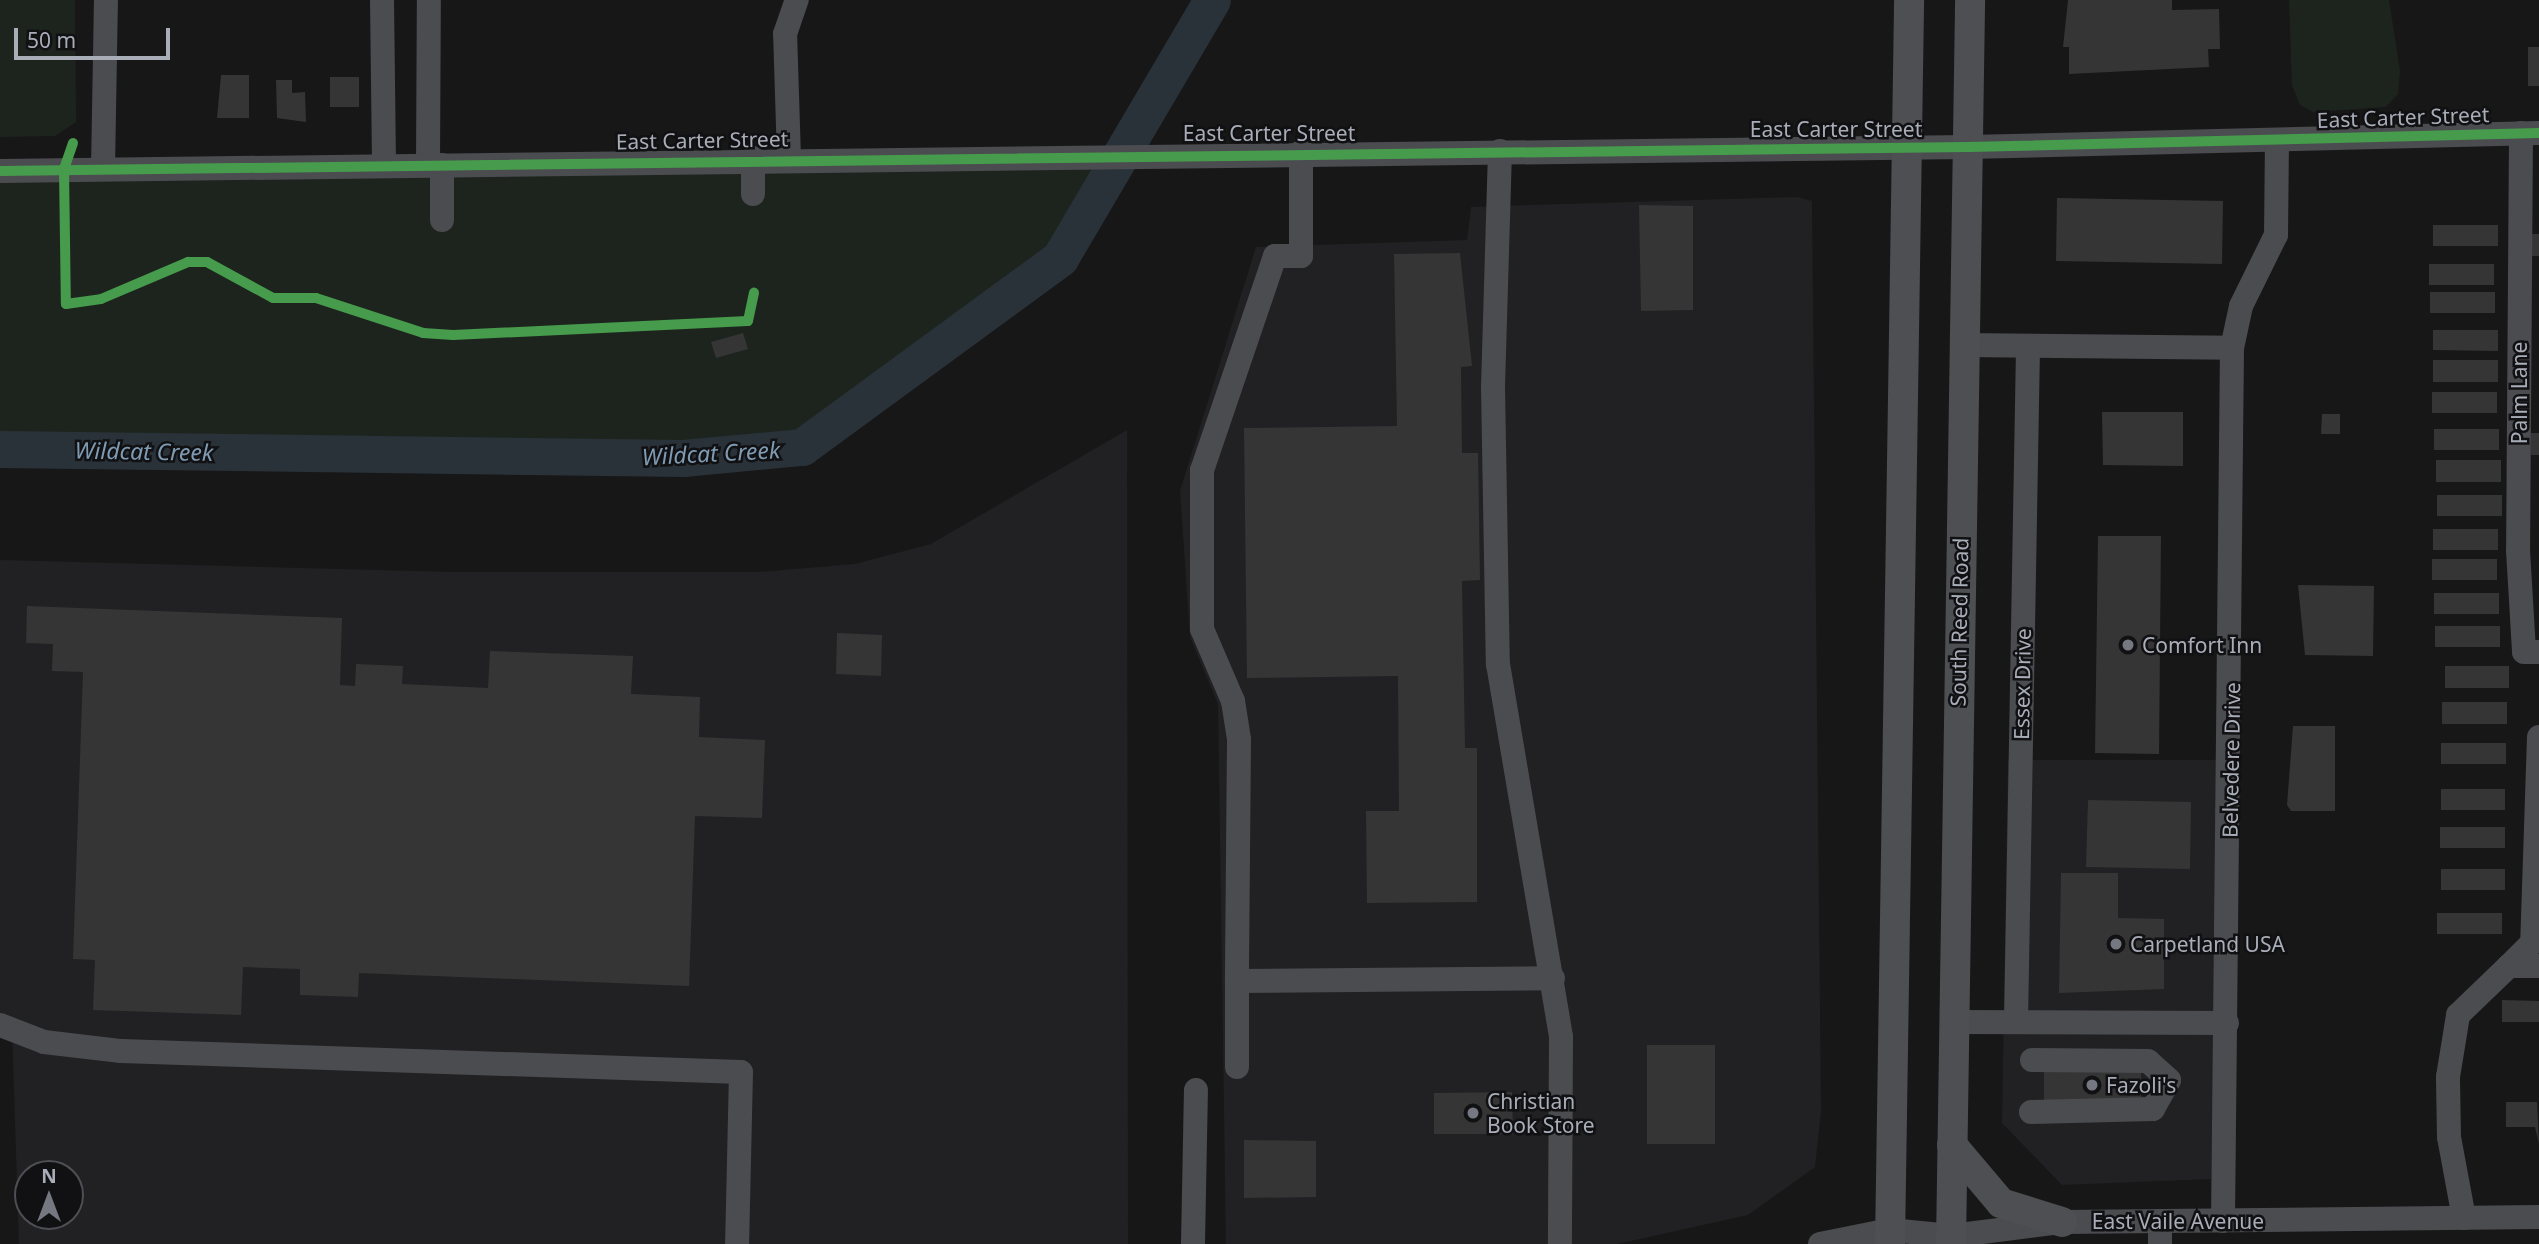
<!DOCTYPE html>
<style>
body{margin:0}
#map{position:relative;width:2539px;height:1244px;overflow:hidden;background:#171717;font-family:"Noto Sans",sans-serif}
div>[style]{position:absolute}
.built>*{inset:0;background:#212123}
.green>*{inset:0;background:#1d241e}
.river>*{height:37px;margin:-18.5px;padding:0 18.5px;transform-origin:18.5px;border-radius:18.5px;background:#2a3239}
.building>*{inset:0;background:#353536}
.minor>*{height:24px;margin:-12px;padding:0 12px;transform-origin:12px;border-radius:12px;background:#4b4c50}
.major>*{height:30px;margin:-15px;padding:0 15px;transform-origin:15px;border-radius:15px;background:#4d4f52}
.cycleway>*{height:10px;margin:-5px;padding:0 5px;transform-origin:5px;border-radius:5px;background:#469c4c}
.dots>*{width:19px;height:19px;translate:-50% -50%;box-sizing:border-box;border:4px solid #111113;border-radius:50%}
span{translate:-50% -50%;white-space:nowrap;text-align:center;line-height:1.15;-webkit-text-stroke:5px #111113;paint-order:stroke}
.street-label{font-size:21px;color:#a8adb8}
.poi-label{font-size:21px;color:#a8adb8}
.left{translate:0 -50%;text-align:left}
.water-label{font-size:23px;color:#7f9bb3;font-style:italic}
.north{position:absolute;left:14px;top:1160px;width:70px;height:70px;box-sizing:border-box;background:#111113;border:2px solid #4d4f55;border-radius:50%;rotate:0deg;font-size:19px;font-weight:700;line-height:28px;text-align:center;color:#a8adb8}
.north::after{content:'';display:block;margin:auto;width:24px;height:32px;background:#757880;clip-path:polygon(50% 0,100% 100%,50% 72%,0 100%)}
.scale{position:absolute;left:14px;top:28px;width:156px;height:32px;box-sizing:border-box;border:4px solid #a8adb8;border-top:0;padding-left:9px;font-size:21px;line-height:24px;white-space:nowrap;color:#a8adb8;-webkit-text-stroke:5px #111113;paint-order:stroke}
</style>
<div id="map">
<div class="built">
<div style="clip-path:polygon(1797px 197px,1812px 201px,1821px 1111px,1815px 1167px,1748px 1215px,1617px 1244px,1226px 1244px,1218px 704px,1190px 637px,1180px 491px,1256px 247px,1467px 240px,1471px 207px)"></div>
<div style="clip-path:polygon(evenodd,1127px 430px,1128px 1244px,19px 1244px,12px 1031px,0 1025px,0 560px,453px 572px,758px 572px,855px 564px,931px 544px,1127px 430px,28px 1174px,70px 1174px,70px 1216px,28px 1216px,28px 1174px)"></div>
<div style="clip-path:polygon(2008px 760px,2221px 760px,2211px 1179px,2062px 1185px,2002px 1123px)"></div>
</div>
<div class="green">
<div style="clip-path:polygon(0 0,75px 0,76px 122px,55px 136px,0 137px)"></div>
<div style="clip-path:polygon(2289px 0,2389px 0,2400px 71px,2398px 94px,2386px 107px,2313px 112px,2300px 105px,2292px 85px)"></div>
<div style="clip-path:polygon(1123px 153px,1060px 258px,802px 447px,683px 458px,0 449px,0 171px)"></div>
</div>
<div class="river">
<div style="left:0;top:449px;width:683px;rotate:0.75deg"></div>
<div style="left:683px;top:458px;width:120px;rotate:-5.3deg"></div>
<div style="left:802px;top:447px;width:320px;rotate:-36.2deg"></div>
<div style="left:1060px;top:258px;width:299px;rotate:-59.5deg"></div>
</div>
<div class="building">
<div style="clip-path:polygon(2068px 0,2172px 0,2172px 10px,2219px 9px,2220px 49px,2208px 49px,2209px 67px,2069px 74px,2069px 47px,2063px 47px)"></div>
<div style="clip-path:polygon(2528px 47px,2539px 47px,2539px 86px,2528px 86px)"></div>
<div style="clip-path:polygon(221px 75px,249px 75px,249px 118px,217px 118px)"></div>
<div style="clip-path:polygon(330px 77px,359px 77px,359px 107px,330px 107px)"></div>
<div style="clip-path:polygon(276px 80px,292px 80px,292px 93px,305px 92px,306px 122px,277px 118px)"></div>
<div style="clip-path:polygon(2057px 198px,2223px 201px,2222px 264px,2056px 261px)"></div>
<div style="clip-path:polygon(1639px 205px,1693px 206px,1693px 310px,1641px 311px)"></div>
<div style="clip-path:polygon(2433px 225px,2498px 225px,2498px 246px,2433px 246px)"></div>
<div style="clip-path:polygon(2530px 234px,2539px 234px,2539px 256px,2530px 256px)"></div>
<div style="clip-path:polygon(1460px 253px,1472px 366px,1461px 367px,1462px 453px,1478px 453px,1480px 580px,1462px 581px,1465px 748px,1477px 748px,1477px 902px,1367px 903px,1366px 811px,1399px 811px,1398px 676px,1247px 678px,1244px 428px,1397px 426px,1394px 254px)"></div>
<div style="clip-path:polygon(2429px 264px,2494px 264px,2494px 285px,2429px 285px)"></div>
<div style="clip-path:polygon(2430px 292px,2495px 292px,2495px 313px,2430px 313px)"></div>
<div style="clip-path:polygon(2433px 330px,2498px 330px,2498px 351px,2433px 350px)"></div>
<div style="clip-path:polygon(743px 333px,748px 349px,716px 358px,711px 342px)"></div>
<div style="clip-path:polygon(2433px 360px,2498px 360px,2498px 382px,2433px 382px)"></div>
<div style="clip-path:polygon(2432px 392px,2497px 392px,2497px 413px,2432px 413px)"></div>
<div style="clip-path:polygon(2102px 412px,2183px 412px,2183px 466px,2103px 465px)"></div>
<div style="clip-path:polygon(2322px 414px,2340px 414px,2340px 434px,2321px 434px)"></div>
<div style="clip-path:polygon(2434px 429px,2499px 429px,2499px 450px,2434px 450px)"></div>
<div style="clip-path:polygon(2531px 433px,2539px 433px,2539px 455px,2531px 455px)"></div>
<div style="clip-path:polygon(2436px 460px,2501px 460px,2501px 482px,2436px 482px)"></div>
<div style="clip-path:polygon(2437px 495px,2502px 495px,2502px 516px,2437px 516px)"></div>
<div style="clip-path:polygon(2433px 529px,2498px 529px,2498px 550px,2433px 550px)"></div>
<div style="clip-path:polygon(2098px 536px,2161px 536px,2159px 754px,2095px 753px)"></div>
<div style="clip-path:polygon(2432px 559px,2497px 559px,2497px 580px,2432px 580px)"></div>
<div style="clip-path:polygon(2298px 585px,2374px 586px,2373px 656px,2305px 655px)"></div>
<div style="clip-path:polygon(2434px 593px,2499px 593px,2499px 614px,2434px 614px)"></div>
<div style="clip-path:polygon(27px 606px,342px 618px,340px 685px,355px 686px,356px 664px,403px 666px,402px 684px,488px 688px,490px 651px,633px 656px,631px 694px,700px 697px,699px 737px,765px 740px,762px 818px,695px 816px,689px 986px,359px 973px,358px 997px,300px 995px,300px 969px,243px 967px,241px 1015px,93px 1010px,95px 960px,73px 959px,83px 672px,52px 671px,53px 644px,26px 643px)"></div>
<div style="clip-path:polygon(2435px 626px,2500px 626px,2500px 647px,2435px 647px)"></div>
<div style="clip-path:polygon(837px 633px,882px 635px,881px 676px,836px 674px)"></div>
<div style="clip-path:polygon(2445px 666px,2509px 666px,2509px 688px,2445px 688px)"></div>
<div style="clip-path:polygon(2442px 702px,2507px 702px,2507px 724px,2442px 724px)"></div>
<div style="clip-path:polygon(2293px 726px,2335px 726px,2335px 811px,2291px 811px,2287px 805px)"></div>
<div style="clip-path:polygon(2441px 743px,2506px 743px,2506px 764px,2441px 764px)"></div>
<div style="clip-path:polygon(2441px 789px,2505px 789px,2505px 810px,2441px 810px)"></div>
<div style="clip-path:polygon(2088px 800px,2191px 802px,2190px 869px,2086px 867px)"></div>
<div style="clip-path:polygon(2440px 827px,2505px 827px,2505px 848px,2440px 848px)"></div>
<div style="clip-path:polygon(2441px 869px,2505px 869px,2505px 890px,2441px 890px)"></div>
<div style="clip-path:polygon(2061px 873px,2118px 873px,2118px 918px,2164px 919px,2164px 989px,2059px 993px)"></div>
<div style="clip-path:polygon(2437px 913px,2502px 913px,2502px 934px,2437px 934px)"></div>
<div style="clip-path:polygon(2502px 1000px,2539px 1001px,2539px 1022px,2502px 1022px)"></div>
<div style="clip-path:polygon(1647px 1045px,1715px 1045px,1715px 1144px,1647px 1144px)"></div>
<div style="clip-path:polygon(2044px 1065px,2141px 1065px,2141px 1105px,2044px 1106px)"></div>
<div style="clip-path:polygon(1512px 1092px,1513px 1134px,1434px 1134px,1434px 1093px)"></div>
<div style="clip-path:polygon(2506px 1102px,2537px 1102px,2539px 1144px,2535px 1127px,2506px 1127px)"></div>
<div style="clip-path:polygon(1244px 1140px,1316px 1141px,1316px 1197px,1244px 1198px)"></div>
</div>
<div class="minor">
<div style="left:382px;top:0;width:165px;rotate:89.3deg"></div>
<div style="left:2521px;top:133px;width:417px;rotate:90.4deg"></div>
<div style="left:2518px;top:550px;width:102px;rotate:86.6deg"></div>
<div style="left:2524px;top:652px;width:15px"></div>
<div style="left:1500px;top:151px;width:236px;rotate:91.7deg"></div>
<div style="left:1493px;top:387px;width:277px;rotate:89deg"></div>
<div style="left:1498px;top:664px;width:378px;rotate:80.4deg"></div>
<div style="left:1561px;top:1037px;width:207px;rotate:90.3deg"></div>
<div style="left:1301px;top:152px;width:104px;rotate:90deg"></div>
<div style="left:1301px;top:256px;width:26px;rotate:180deg"></div>
<div style="left:1275px;top:256px;width:226px;rotate:108.8deg"></div>
<div style="left:1202px;top:470px;width:159px;rotate:90deg"></div>
<div style="left:1202px;top:629px;width:78px;rotate:66.7deg"></div>
<div style="left:1233px;top:701px;width:39px;rotate:81deg"></div>
<div style="left:1239px;top:740px;width:241px;rotate:90.5deg"></div>
<div style="left:1237px;top:981px;width:316px;rotate:-0.5deg"></div>
<div style="left:753px;top:158px;width:36px;rotate:90deg"></div>
<div style="left:789px;top:158px;width:124px;rotate:-91.8deg"></div>
<div style="left:785px;top:34px;width:36px;rotate:-71deg"></div>
<div style="left:428px;top:165px;width:165px;rotate:-89.7deg"></div>
<div style="left:442px;top:165px;width:55px;rotate:90deg"></div>
<div style="left:103px;top:169px;width:169px;rotate:-89deg"></div>
<div style="left:0;top:171px;width:1968px;rotate:-0.7deg"></div>
<div style="left:1968px;top:147px;width:571px;rotate:-1.4deg"></div>
<div style="left:1963px;top:345px;width:269px;rotate:0.6deg"></div>
<div style="left:2539px;top:737px;width:206px;rotate:91.9deg"></div>
<div style="left:2532px;top:943px;width:33px;rotate:135deg"></div>
<div style="left:2509px;top:966px;width:30px"></div>
<div style="left:1953px;top:1022px;width:274px;rotate:0.2deg"></div>
<div style="left:2016px;top:1022px;width:676px;rotate:-88.98deg"></div>
<div style="left:0;top:1025px;width:47px;rotate:21.1deg"></div>
<div style="left:44px;top:1042px;width:78px;rotate:6.7deg"></div>
<div style="left:121px;top:1051px;width:620px;rotate:1.94deg"></div>
<div style="left:741px;top:1072px;width:172px;rotate:91.3deg"></div>
<div style="left:1237px;top:1067px;width:86px;rotate:-90deg"></div>
<div style="left:2031px;top:1112px;width:122px;rotate:-1.4deg"></div>
<div style="left:2153px;top:1109px;width:33px;rotate:-61deg"></div>
<div style="left:2169px;top:1080px;width:28px;rotate:-138deg"></div>
<div style="left:2148px;top:1061px;width:116px;rotate:-179.5deg"></div>
<div style="left:2464px;top:1218px;width:82px;rotate:-100.5deg"></div>
<div style="left:2449px;top:1137px;width:60px;rotate:-91deg"></div>
<div style="left:2448px;top:1077px;width:63px;rotate:-80.8deg"></div>
<div style="left:2458px;top:1015px;width:71px;rotate:-43.9deg"></div>
<div style="left:2160px;top:1221px;width:23px;rotate:90deg"></div>
<div style="left:2223px;top:1221px;width:873px;rotate:-89.41deg"></div>
<div style="left:2232px;top:348px;width:43px;rotate:-77.9deg"></div>
<div style="left:2241px;top:306px;width:79px;rotate:-63.8deg"></div>
<div style="left:2276px;top:235px;width:95px;rotate:-89.4deg"></div>
<div style="left:1193px;top:1244px;width:154px;rotate:-88.9deg"></div>
<div style="left:1820px;top:1244px;width:71px;rotate:-11.3deg"></div>
<div style="left:1890px;top:1230px;width:61px;rotate:5.6deg"></div>
<div style="left:1951px;top:1236px;width:112px;rotate:-7.2deg"></div>
<div style="left:2062px;top:1222px;width:477px;rotate:-0.6deg"></div>
</div>
<div class="major">
<div style="left:1952px;top:1145px;width:76px;rotate:49.8deg"></div>
<div style="left:2001px;top:1203px;width:64px;rotate:17.3deg"></div>
<div style="left:1890px;top:1244px;width:1244px;rotate:-89.12deg"></div>
<div style="left:1951px;top:1244px;width:1244px;rotate:-89.12deg"></div>
</div>
<div class="cycleway">
<div style="left:73px;top:143px;width:28px;rotate:109deg"></div>
<div style="left:64px;top:169px;width:135px;rotate:89.2deg"></div>
<div style="left:66px;top:304px;width:35px;rotate:-8deg"></div>
<div style="left:101px;top:299px;width:95px;rotate:-23deg"></div>
<div style="left:188px;top:262px;width:19px"></div>
<div style="left:207px;top:262px;width:75px;rotate:28.6deg"></div>
<div style="left:273px;top:298px;width:43px"></div>
<div style="left:316px;top:298px;width:113px;rotate:18.1deg"></div>
<div style="left:423px;top:333px;width:30px;rotate:4deg"></div>
<div style="left:453px;top:335px;width:295px;rotate:-2.7deg"></div>
<div style="left:748px;top:321px;width:29px;rotate:-78deg"></div>
<div style="left:0;top:171px;width:1968px;rotate:-0.7deg"></div>
<div style="left:1968px;top:147px;width:571px;rotate:-1.4deg"></div>
</div>
<div class="dots">
<div style="left:2128px;top:645px;background:#757880"></div>
<div style="left:2116px;top:944px;background:#757880"></div>
<div style="left:2092px;top:1085px;background:#757880"></div>
<div style="left:1473px;top:1113px;background:#757880"></div>
</div>
<div class="street-label">
<span style="left:2403px;top:117px;rotate:-2deg">East Carter Street</span>
<span style="left:1836px;top:129px">East Carter Street</span>
<span style="left:1269px;top:133px">East Carter Street</span>
<span style="left:702px;top:140px;rotate:-1deg">East Carter Street</span>
<span style="left:2519px;top:393px;rotate:-90deg">Palm Lane</span>
<span style="left:1959px;top:622px;rotate:-89deg">South Reed Road</span>
<span style="left:2022px;top:684px;rotate:-89deg">Essex Drive</span>
<span style="left:2231px;top:760px;rotate:-89deg">Belvedere Drive</span>
<span style="left:2178px;top:1221px">East Vaile Avenue</span>
</div>
<div class="poi-label">
<span class="left" style="left:2142px;top:645px">Comfort Inn</span>
<span class="left" style="left:2130px;top:944px">Carpetland USA</span>
<span class="left" style="left:2106px;top:1085px">Fazoli's</span>
<span class="left" style="left:1487px;top:1113px">Christian<br>Book Store</span>
</div>
<div class="water-label">
<span style="left:144px;top:451px;rotate:1deg">Wildcat Creek</span>
<span style="left:711px;top:453px;rotate:-3deg">Wildcat Creek</span>
</div>
<div class="north">N</div>
<div class="scale">50 m</div>
</div>
